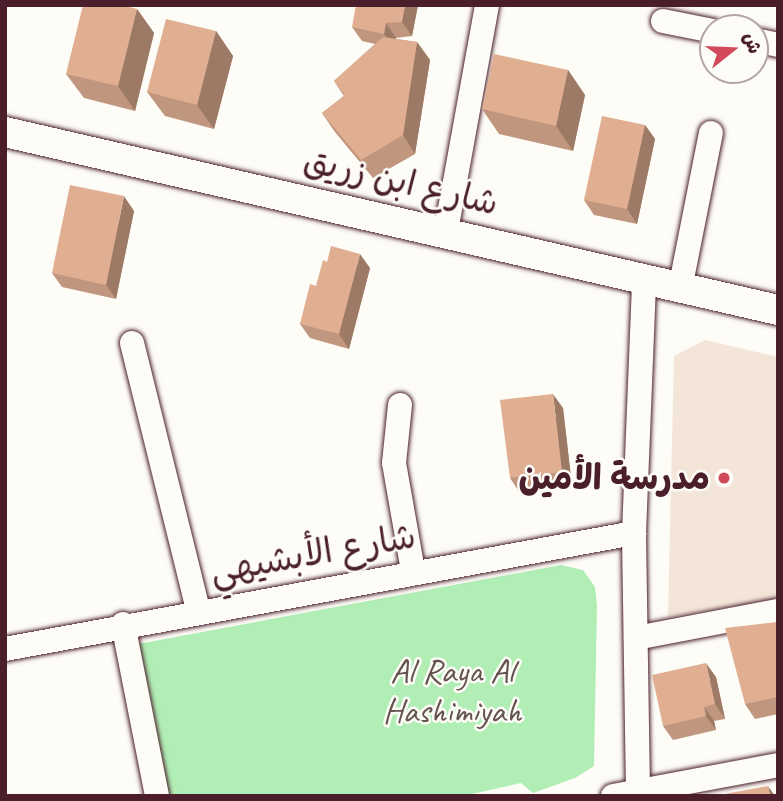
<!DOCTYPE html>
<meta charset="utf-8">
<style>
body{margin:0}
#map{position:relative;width:783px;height:801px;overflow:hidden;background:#fdfcf7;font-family:Caveat,"Playpen Sans Arabic",sans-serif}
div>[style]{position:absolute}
.built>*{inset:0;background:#f4e5d9}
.green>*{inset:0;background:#b1eeb5}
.roads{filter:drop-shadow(0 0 2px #4a1f2b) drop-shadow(0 0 2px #4a1f2b)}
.minor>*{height:24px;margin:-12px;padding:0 12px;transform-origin:12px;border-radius:12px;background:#fdfcf7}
.tertiary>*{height:30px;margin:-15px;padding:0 15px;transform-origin:15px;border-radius:15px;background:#fdfcf7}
.wall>*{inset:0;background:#c1967e}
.shaded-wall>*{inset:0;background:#9d7a66}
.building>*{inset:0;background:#e0af92}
.dots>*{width:19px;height:19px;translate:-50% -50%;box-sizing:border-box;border:4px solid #fdfcf7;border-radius:50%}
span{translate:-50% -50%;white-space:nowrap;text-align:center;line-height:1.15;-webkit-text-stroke:5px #fdfcf7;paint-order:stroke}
.street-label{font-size:35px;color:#4a1f2b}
.poi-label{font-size:35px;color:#4a1f2b;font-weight:700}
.right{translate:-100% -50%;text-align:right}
.park-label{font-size:35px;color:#64534e}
.frame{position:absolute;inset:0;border:7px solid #4a1f2b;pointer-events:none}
.north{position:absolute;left:699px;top:14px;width:70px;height:70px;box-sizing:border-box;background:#fdfcf7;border:2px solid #b5a4a5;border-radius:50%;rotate:72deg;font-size:19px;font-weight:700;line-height:28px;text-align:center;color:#4a1f2b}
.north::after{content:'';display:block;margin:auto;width:24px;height:32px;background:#d1495b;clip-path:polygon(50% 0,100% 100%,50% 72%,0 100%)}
</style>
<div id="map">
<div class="built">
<div style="clip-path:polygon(705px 340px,778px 357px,778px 599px,668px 617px,674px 356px)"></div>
</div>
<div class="green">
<div style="clip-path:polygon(561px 565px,583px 570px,595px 587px,597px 606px,594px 766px,575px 778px,533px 793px,521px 783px,463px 796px,154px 796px,122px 647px)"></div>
</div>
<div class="roads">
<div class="minor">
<div style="left:663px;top:21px;width:51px;rotate:11.3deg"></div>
<div style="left:755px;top:40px;width:24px;rotate:12deg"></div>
<div style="left:446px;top:231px;width:230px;rotate:-79.7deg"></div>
<div style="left:680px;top:289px;width:159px;rotate:-78.8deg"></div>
<div style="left:132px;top:343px;width:275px;rotate:76.1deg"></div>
<div style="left:400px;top:405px;width:58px;rotate:95.9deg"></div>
<div style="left:394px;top:463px;width:110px;rotate:80deg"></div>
<div style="left:123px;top:624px;width:175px;rotate:78.8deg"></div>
<div style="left:636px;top:638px;width:145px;rotate:-10.8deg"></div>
<div style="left:5px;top:649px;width:640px;rotate:-10.45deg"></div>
<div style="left:638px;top:791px;width:258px;rotate:-90.9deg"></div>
<div style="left:634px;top:533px;width:252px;rotate:-87.7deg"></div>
<div style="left:613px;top:796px;width:168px;rotate:-10.6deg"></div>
</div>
<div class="tertiary">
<div style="left:5px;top:132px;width:793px;rotate:12.97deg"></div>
</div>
</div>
<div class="wall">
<div style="clip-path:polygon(418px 5px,412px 36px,396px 38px,396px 39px,417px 42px,430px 60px,415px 154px,373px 178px,335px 132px,322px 113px,344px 96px,334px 81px,375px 44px,362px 41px,352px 27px)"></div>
<div style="clip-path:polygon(137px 9px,154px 33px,135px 111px,84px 98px,66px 74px)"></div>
<div style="clip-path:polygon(216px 31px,233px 56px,214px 129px,165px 116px,147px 92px)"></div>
<div style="clip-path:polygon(568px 70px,585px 95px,573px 151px,499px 134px,482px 109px)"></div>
<div style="clip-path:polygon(645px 125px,655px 139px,637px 224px,594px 215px,584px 200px)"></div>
<div style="clip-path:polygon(134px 211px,116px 299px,62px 287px,52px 273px)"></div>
<div style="clip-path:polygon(327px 262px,370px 268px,349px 349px,310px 338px,300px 324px)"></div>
<div style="clip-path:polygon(563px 408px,572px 486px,520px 493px,510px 478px)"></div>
<div style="clip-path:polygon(777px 622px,778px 623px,778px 714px,755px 719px,745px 704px)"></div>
<div style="clip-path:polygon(716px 677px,725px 719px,714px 721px,716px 730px,673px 740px,663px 726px)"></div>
</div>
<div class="shaded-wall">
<div style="clip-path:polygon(405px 5px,418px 5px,412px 36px,402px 22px)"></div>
<div style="clip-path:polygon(137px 9px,154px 33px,135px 111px,118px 86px)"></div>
<div style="clip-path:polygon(386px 23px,396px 38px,394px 48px,384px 34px)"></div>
<div style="clip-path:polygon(216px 31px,233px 56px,214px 129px,197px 105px)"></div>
<div style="clip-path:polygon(417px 42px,430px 60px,415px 154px,403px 135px)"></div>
<div style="clip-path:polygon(568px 70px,585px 95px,573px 151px,556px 126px)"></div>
<div style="clip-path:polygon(645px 125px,655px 139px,637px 224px,627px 209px)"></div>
<div style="clip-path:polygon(124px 196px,134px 211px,116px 299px,106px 285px)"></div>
<div style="clip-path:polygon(360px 254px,370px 268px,349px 349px,339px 334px)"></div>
<div style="clip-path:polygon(553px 394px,563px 408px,572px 486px,562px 472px)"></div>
<div style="clip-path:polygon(706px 663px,716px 677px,725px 719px,715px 704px)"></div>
<div style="clip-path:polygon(704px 707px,714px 721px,716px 730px,706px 716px)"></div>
<div style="clip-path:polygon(768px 786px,775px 796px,770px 796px)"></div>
</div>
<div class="building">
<div style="clip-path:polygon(83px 5px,122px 5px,137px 9px,118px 86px,66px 74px)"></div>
<div style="clip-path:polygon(356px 5px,405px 5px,402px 22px,386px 23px,384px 34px,352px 27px)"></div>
<div style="clip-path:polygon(166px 19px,216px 31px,197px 105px,147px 92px)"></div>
<div style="clip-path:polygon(383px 37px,417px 42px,403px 135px,361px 160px,322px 113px,345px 95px,334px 81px)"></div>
<div style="clip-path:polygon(494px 54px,568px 70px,556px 126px,482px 109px)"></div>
<div style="clip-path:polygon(602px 116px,645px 125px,627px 209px,584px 200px)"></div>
<div style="clip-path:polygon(70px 185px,124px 196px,106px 285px,52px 273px)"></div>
<div style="clip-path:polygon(331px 246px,360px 254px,339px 334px,300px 324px,310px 284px,316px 286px,323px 260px,327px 262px)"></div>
<div style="clip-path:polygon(553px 394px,562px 472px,510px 478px,500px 400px)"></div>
<div style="clip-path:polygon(777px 622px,778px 627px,778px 697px,745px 704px,725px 628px)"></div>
<div style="clip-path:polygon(706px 663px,715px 704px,704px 707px,706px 716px,663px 726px,652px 675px)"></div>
<div style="clip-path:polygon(768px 786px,770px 796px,720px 796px,719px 795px)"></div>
</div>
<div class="dots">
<div style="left:724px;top:478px;background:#d1495b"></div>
</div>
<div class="street-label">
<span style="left:401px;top:182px;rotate:13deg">شارع ابن زريق</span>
<span style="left:313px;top:554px;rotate:-10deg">شارع الأبشيهي</span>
</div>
<div class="poi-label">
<span class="right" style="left:710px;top:478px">مدرسة الأمين</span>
</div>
<div class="park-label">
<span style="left:452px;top:691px">Al Raya Al<br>Hashimiyah</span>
</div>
<div class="frame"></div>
<div class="north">ش</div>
</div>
